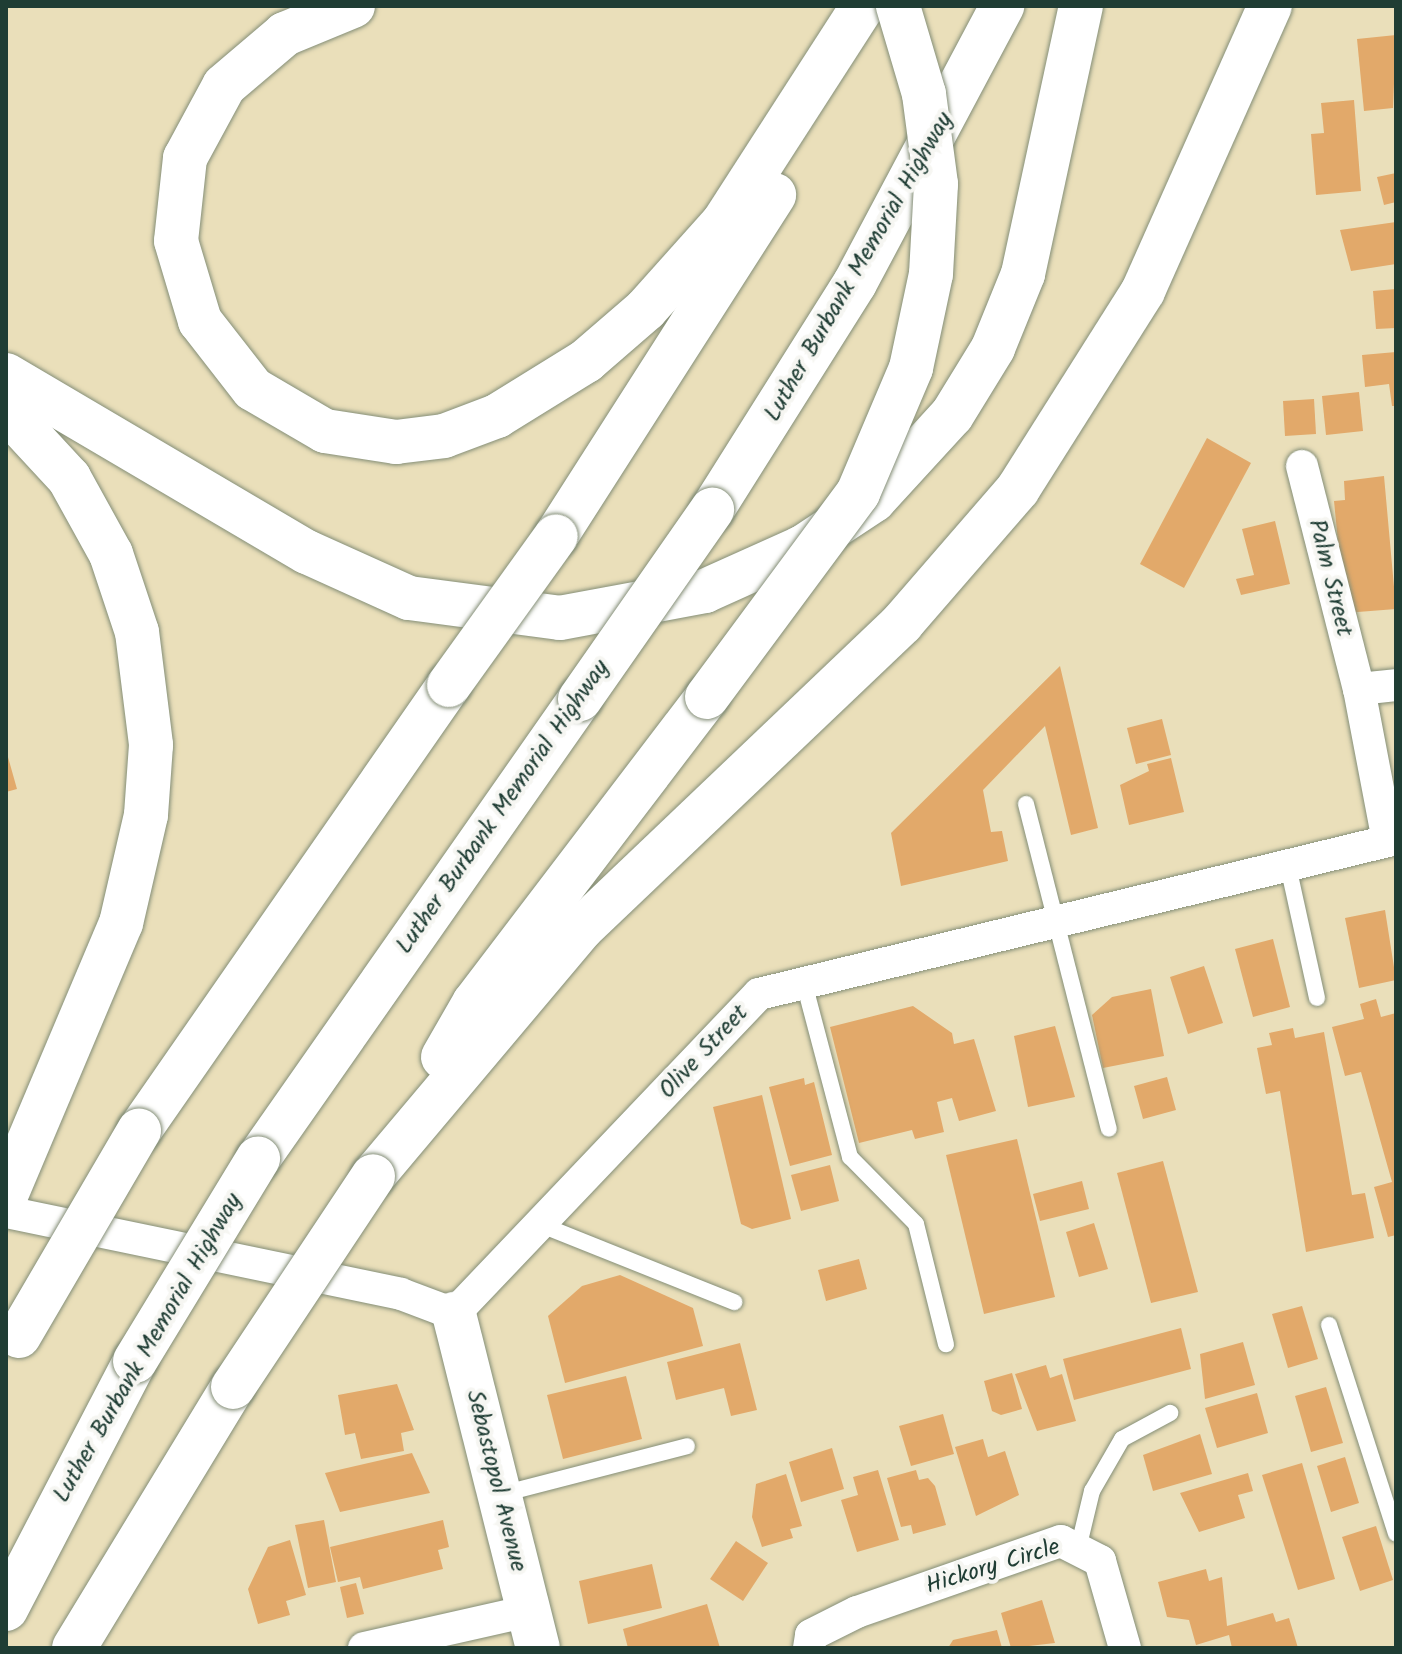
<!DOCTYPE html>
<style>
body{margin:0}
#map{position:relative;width:1402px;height:1654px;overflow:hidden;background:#eadfba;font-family:Kalam,sans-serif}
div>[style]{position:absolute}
.building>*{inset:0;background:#e2a96a}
.roads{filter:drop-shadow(0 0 2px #848e77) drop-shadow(0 0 2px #848e77)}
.lane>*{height:16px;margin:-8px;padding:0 8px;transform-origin:8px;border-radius:8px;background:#fff}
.street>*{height:32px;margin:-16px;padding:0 16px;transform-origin:16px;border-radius:16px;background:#fff}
.secondary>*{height:44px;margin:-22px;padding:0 22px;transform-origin:22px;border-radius:22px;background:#fff}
.highway>*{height:44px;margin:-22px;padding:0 22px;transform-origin:22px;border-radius:22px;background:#fff}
.bridges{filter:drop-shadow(0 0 2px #848e77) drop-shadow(0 0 2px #848e77)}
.highway-bridge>*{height:44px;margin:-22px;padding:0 22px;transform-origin:22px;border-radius:22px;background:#fff}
span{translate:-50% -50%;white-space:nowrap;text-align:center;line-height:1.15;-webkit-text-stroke:8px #f6f6f2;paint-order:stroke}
.street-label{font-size:24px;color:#1f3d34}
.frame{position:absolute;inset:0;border:8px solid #1f3d34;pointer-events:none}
</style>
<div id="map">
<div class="building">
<div style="clip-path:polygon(1396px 35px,1393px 108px,1364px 111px,1357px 39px)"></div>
<div style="clip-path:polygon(1354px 100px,1361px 191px,1316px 195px,1311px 134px,1324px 133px,1321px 103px)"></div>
<div style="clip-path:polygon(1396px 173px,1396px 202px,1384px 205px,1377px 177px)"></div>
<div style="clip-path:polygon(1396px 222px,1396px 264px,1351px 271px,1340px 230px)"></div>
<div style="clip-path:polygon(1396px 289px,1396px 328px,1376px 329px,1373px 291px)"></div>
<div style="clip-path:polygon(1396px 352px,1396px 406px,1392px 406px,1389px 384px,1365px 387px,1362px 355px)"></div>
<div style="clip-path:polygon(1359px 392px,1363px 431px,1326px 435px,1322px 396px)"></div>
<div style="clip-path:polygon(1314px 399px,1316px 434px,1285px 436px,1283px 401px)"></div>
<div style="clip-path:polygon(1207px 438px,1251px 463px,1184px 588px,1140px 564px)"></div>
<div style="clip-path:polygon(1384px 476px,1396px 609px,1345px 613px,1334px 501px,1345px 500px,1344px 481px)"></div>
<div style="clip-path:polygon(1275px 521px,1290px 584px,1241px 595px,1236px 579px,1254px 575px,1242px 529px)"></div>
<div style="clip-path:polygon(1060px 666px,1098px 828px,1071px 835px,1045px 726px,983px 790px,991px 832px,1002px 831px,1008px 861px,901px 886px,891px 833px)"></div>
<div style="clip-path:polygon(1162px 719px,1171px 755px,1136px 764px,1127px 728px)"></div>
<div style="clip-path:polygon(6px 750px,17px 789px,6px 792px)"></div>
<div style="clip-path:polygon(1171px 758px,1184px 812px,1129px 825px,1120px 785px,1149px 771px,1147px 764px)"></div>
<div style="clip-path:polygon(1385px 910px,1396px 980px,1359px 988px,1345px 918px)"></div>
<div style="clip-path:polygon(1273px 939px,1290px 1007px,1253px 1017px,1235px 949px)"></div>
<div style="clip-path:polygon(1204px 966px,1223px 1023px,1188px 1034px,1170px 977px)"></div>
<div style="clip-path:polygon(1151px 989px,1164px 1056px,1103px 1068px,1092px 1015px,1112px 997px)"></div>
<div style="clip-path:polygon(1376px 999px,1381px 1017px,1396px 1013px,1396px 1235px,1388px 1237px,1374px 1187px,1392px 1182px,1361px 1072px,1345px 1076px,1332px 1027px,1364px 1019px,1360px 1004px)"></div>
<div style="clip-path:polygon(913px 1006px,952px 1033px,954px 1044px,974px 1039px,996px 1111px,959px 1121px,952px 1098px,937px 1102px,944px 1132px,915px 1139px,912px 1130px,859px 1143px,830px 1027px)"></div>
<div style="clip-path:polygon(1055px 1026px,1075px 1097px,1028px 1107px,1014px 1036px)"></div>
<div style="clip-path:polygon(1293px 1028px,1295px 1038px,1324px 1032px,1352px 1195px,1365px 1193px,1374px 1238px,1306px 1252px,1280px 1091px,1266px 1094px,1257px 1048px,1272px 1045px,1269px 1033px)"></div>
<div style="clip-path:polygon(1167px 1077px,1176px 1110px,1143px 1119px,1134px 1086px)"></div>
<div style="clip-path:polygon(804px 1078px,805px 1085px,814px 1082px,832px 1155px,790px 1166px,769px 1087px)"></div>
<div style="clip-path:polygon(762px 1095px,791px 1219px,752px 1229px,741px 1224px,713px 1107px)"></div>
<div style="clip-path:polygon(1017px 1139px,1055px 1297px,984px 1314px,946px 1155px)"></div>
<div style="clip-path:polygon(1163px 1161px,1198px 1292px,1151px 1303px,1117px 1173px)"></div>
<div style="clip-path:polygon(830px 1165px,839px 1201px,801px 1211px,791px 1175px)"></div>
<div style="clip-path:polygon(1082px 1181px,1089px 1209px,1040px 1221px,1033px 1194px)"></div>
<div style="clip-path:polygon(1094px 1223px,1108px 1269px,1079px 1277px,1066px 1232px)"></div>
<div style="clip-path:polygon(859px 1259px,867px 1289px,826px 1301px,818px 1270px)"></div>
<div style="clip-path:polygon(620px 1275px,693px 1308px,703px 1346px,565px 1383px,548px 1316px,582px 1286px)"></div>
<div style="clip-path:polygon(1302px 1306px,1318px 1359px,1288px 1368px,1272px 1314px)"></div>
<div style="clip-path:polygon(1181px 1328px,1191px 1369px,1074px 1400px,1063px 1359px)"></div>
<div style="clip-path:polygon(1243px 1342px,1255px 1385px,1205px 1399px,1200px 1354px)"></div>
<div style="clip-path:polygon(740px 1343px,757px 1410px,731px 1416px,724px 1388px,676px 1400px,667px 1362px)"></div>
<div style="clip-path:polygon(1046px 1365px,1050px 1378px,1062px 1374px,1076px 1421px,1037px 1431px,1015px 1374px)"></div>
<div style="clip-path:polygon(1012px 1373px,1022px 1409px,1001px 1415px,992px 1411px,984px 1381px)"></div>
<div style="clip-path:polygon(626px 1376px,642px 1439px,563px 1459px,547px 1395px)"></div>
<div style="clip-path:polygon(397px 1384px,414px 1430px,401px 1433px,404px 1451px,361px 1459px,355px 1433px,345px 1435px,338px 1395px)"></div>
<div style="clip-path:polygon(1326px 1387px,1343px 1443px,1311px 1452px,1295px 1396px)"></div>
<div style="clip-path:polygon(1257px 1393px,1268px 1433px,1217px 1448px,1205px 1408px)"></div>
<div style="clip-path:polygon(943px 1414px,954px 1454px,911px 1466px,899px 1426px)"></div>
<div style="clip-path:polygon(1200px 1434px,1212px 1474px,1153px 1491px,1143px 1455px)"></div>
<div style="clip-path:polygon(983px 1439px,988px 1457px,1005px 1451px,1019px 1495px,976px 1516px,955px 1447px)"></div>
<div style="clip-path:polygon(832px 1448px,844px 1489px,801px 1502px,789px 1462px)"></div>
<div style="clip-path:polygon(412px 1453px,430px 1493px,340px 1512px,325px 1473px)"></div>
<div style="clip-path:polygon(1345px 1457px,1359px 1503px,1331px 1512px,1317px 1466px)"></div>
<div style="clip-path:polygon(1302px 1463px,1335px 1579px,1298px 1590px,1262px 1475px)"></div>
<div style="clip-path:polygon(878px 1470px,899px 1540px,857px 1552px,841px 1500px,858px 1495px,853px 1477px)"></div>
<div style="clip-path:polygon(916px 1470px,919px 1480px,928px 1478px,935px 1486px,946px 1525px,913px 1534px,911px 1525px,901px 1527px,887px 1478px)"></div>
<div style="clip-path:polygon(1248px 1473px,1253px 1491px,1238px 1495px,1245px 1518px,1199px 1532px,1180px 1493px)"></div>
<div style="clip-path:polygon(786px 1474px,802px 1526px,790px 1529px,793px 1538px,762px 1547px,752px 1517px,756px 1484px)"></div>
<div style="clip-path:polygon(324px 1520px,336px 1582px,308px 1588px,295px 1525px)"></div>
<div style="clip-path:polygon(443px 1520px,449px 1547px,438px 1550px,443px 1569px,363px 1589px,360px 1577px,338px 1582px,330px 1547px)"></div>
<div style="clip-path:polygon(1376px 1526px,1393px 1580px,1360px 1591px,1342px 1537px)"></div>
<div style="clip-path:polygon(290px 1540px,306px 1595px,286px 1601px,290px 1615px,258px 1624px,248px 1589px,268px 1547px)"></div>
<div style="clip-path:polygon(736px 1541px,768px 1563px,743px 1601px,710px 1579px)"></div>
<div style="clip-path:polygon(652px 1564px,662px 1608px,588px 1624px,579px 1581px)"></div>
<div style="clip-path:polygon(1206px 1569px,1209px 1581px,1222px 1577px,1227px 1626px,1273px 1613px,1276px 1622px,1289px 1618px,1298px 1648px,1232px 1648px,1229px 1635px,1196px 1645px,1189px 1620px,1167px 1617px,1158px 1582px)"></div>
<div style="clip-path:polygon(356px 1583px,364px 1614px,347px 1618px,340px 1587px)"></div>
<div style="clip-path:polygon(1042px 1600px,1055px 1643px,1011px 1648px,1001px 1613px)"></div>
<div style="clip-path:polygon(707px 1604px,720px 1648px,628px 1648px,623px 1629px)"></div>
<div style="clip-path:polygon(997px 1630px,1002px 1648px,948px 1648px,953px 1640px)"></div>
</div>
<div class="roads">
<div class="lane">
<div style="left:1026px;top:804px;width:335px;rotate:75.7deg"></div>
<div style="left:1288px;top:866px;width:135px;rotate:77.6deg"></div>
<div style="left:804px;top:983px;width:180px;rotate:75.2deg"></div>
<div style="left:850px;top:1157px;width:94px;rotate:45.4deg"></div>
<div style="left:916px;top:1224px;width:124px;rotate:76deg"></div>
<div style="left:544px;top:1226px;width:205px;rotate:21.8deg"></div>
<div style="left:1329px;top:1325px;width:219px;rotate:72.2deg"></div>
<div style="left:502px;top:1494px;width:191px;rotate:-14.5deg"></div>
<div style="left:1079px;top:1545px;width:56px;rotate:-76.5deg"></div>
<div style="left:1092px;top:1491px;width:60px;rotate:-60deg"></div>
<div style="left:1122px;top:1439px;width:55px;rotate:-28.4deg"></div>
</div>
<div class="street">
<div style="left:1302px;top:466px;width:230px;rotate:75.7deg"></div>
<div style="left:6px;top:1212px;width:403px;rotate:11.7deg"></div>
<div style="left:401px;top:1294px;width:57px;rotate:20.7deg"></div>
<div style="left:454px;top:1314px;width:442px;rotate:-46.4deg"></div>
<div style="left:759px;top:994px;width:647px;rotate:-13.67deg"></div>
<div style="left:1388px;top:841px;width:155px;rotate:-100.8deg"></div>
<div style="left:1359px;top:689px;width:37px;rotate:-6deg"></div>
<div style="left:364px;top:1648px;width:168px;rotate:-12.7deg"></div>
<div style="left:809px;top:1648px;width:13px;rotate:-81deg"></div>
<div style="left:811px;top:1635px;width:51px;rotate:-26.6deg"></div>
<div style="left:857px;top:1612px;width:216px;rotate:-19.2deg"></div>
<div style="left:1061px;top:1541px;width:44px;rotate:27.1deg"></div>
<div style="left:1100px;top:1561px;width:91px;rotate:74deg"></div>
</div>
<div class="secondary">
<div style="left:454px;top:1314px;width:344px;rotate:75.9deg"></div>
</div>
<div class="highway">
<div style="left:353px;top:6px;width:74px;rotate:157.6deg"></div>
<div style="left:285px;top:34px;width:80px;rotate:139.6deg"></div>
<div style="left:224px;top:86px;width:82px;rotate:118.4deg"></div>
<div style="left:185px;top:158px;width:83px;rotate:96.2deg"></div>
<div style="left:176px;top:241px;width:84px;rotate:73.3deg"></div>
<div style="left:200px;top:321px;width:86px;rotate:52.1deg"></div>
<div style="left:253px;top:389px;width:83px;rotate:30.3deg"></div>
<div style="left:325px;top:431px;width:72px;rotate:8.8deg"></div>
<div style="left:396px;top:442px;width:48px;rotate:-7.1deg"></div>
<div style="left:444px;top:436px;width:57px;rotate:-20.7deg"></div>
<div style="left:497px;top:416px;width:105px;rotate:-31.7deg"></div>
<div style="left:586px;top:361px;width:79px;rotate:-40.9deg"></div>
<div style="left:646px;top:309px;width:115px;rotate:-48.2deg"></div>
<div style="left:723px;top:223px;width:258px;rotate:-57.2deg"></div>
<div style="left:6px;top:375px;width:349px;rotate:30.5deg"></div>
<div style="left:307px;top:552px;width:112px;rotate:24.3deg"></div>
<div style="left:409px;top:598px;width:152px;rotate:7.5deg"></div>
<div style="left:560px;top:618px;width:147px;rotate:-10.5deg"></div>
<div style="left:705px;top:591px;width:107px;rotate:-24.2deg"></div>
<div style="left:803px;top:547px;width:85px;rotate:-33.5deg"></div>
<div style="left:874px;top:500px;width:115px;rotate:-47.5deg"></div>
<div style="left:952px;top:415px;width:79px;rotate:-58.5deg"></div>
<div style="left:993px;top:348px;width:80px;rotate:-67.9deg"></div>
<div style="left:1023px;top:274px;width:274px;rotate:-77.8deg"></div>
<div style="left:6px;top:410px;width:93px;rotate:47.2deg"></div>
<div style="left:69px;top:478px;width:87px;rotate:61.1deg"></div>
<div style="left:111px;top:554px;width:82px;rotate:71.6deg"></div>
<div style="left:137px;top:632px;width:114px;rotate:82.9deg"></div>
<div style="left:151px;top:745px;width:70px;rotate:94.1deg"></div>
<div style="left:146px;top:815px;width:111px;rotate:103deg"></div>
<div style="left:121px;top:923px;width:295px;rotate:112.9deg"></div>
<div style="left:712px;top:510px;width:268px;rotate:-57.8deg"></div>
<div style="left:855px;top:283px;width:314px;rotate:-62deg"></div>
<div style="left:556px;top:536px;width:405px;rotate:-57.4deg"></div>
<div style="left:443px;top:1057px;width:62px;rotate:-60.1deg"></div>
<div style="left:474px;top:1003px;width:385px;rotate:-52.7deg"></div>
<div style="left:139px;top:1131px;width:543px;rotate:-55.2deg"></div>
<div style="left:258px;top:1159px;width:562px;rotate:-55.01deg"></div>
<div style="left:373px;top:1176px;width:324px;rotate:-49.9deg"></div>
<div style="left:582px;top:928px;width:442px;rotate:-43.6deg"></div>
<div style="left:902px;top:623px;width:177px;rotate:-49.1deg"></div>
<div style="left:1018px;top:489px;width:234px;rotate:-57.7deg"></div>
<div style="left:1143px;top:291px;width:312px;rotate:-66deg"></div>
<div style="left:6px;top:1609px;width:280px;rotate:-62.5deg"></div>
<div style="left:74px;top:1648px;width:306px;rotate:-58.7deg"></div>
</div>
</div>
<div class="bridges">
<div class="highway-bridge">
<div style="left:449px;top:685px;width:183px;rotate:-54.3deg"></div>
<div style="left:707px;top:697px;width:254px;rotate:-53.5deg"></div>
<div style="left:858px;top:493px;width:136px;rotate:-67deg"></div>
<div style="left:911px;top:368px;width:96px;rotate:-78deg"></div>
<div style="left:931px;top:274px;width:90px;rotate:-86.8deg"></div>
<div style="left:936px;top:184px;width:91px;rotate:-97.6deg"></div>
<div style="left:924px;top:94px;width:92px;rotate:-106.5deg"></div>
<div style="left:580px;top:699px;width:231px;rotate:-55.1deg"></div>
<div style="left:19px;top:1336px;width:238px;rotate:-59.7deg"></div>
<div style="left:135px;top:1361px;width:237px;rotate:-58.7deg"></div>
<div style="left:233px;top:1387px;width:253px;rotate:-56.4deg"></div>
</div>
</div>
<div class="street-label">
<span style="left:859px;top:267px;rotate:-60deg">Luther Burbank Memorial Highway</span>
<span style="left:1330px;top:578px;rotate:76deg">Palm Street</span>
<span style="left:503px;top:807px;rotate:-55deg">Luther Burbank Memorial Highway</span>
<span style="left:704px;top:1052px;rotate:-47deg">Olive Street</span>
<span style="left:148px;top:1348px;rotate:-60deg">Luther Burbank Memorial Highway</span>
<span style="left:496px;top:1481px;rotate:76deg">Sebastopol Avenue</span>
<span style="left:993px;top:1567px;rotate:-17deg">Hickory Circle</span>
</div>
<div class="frame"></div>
</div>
